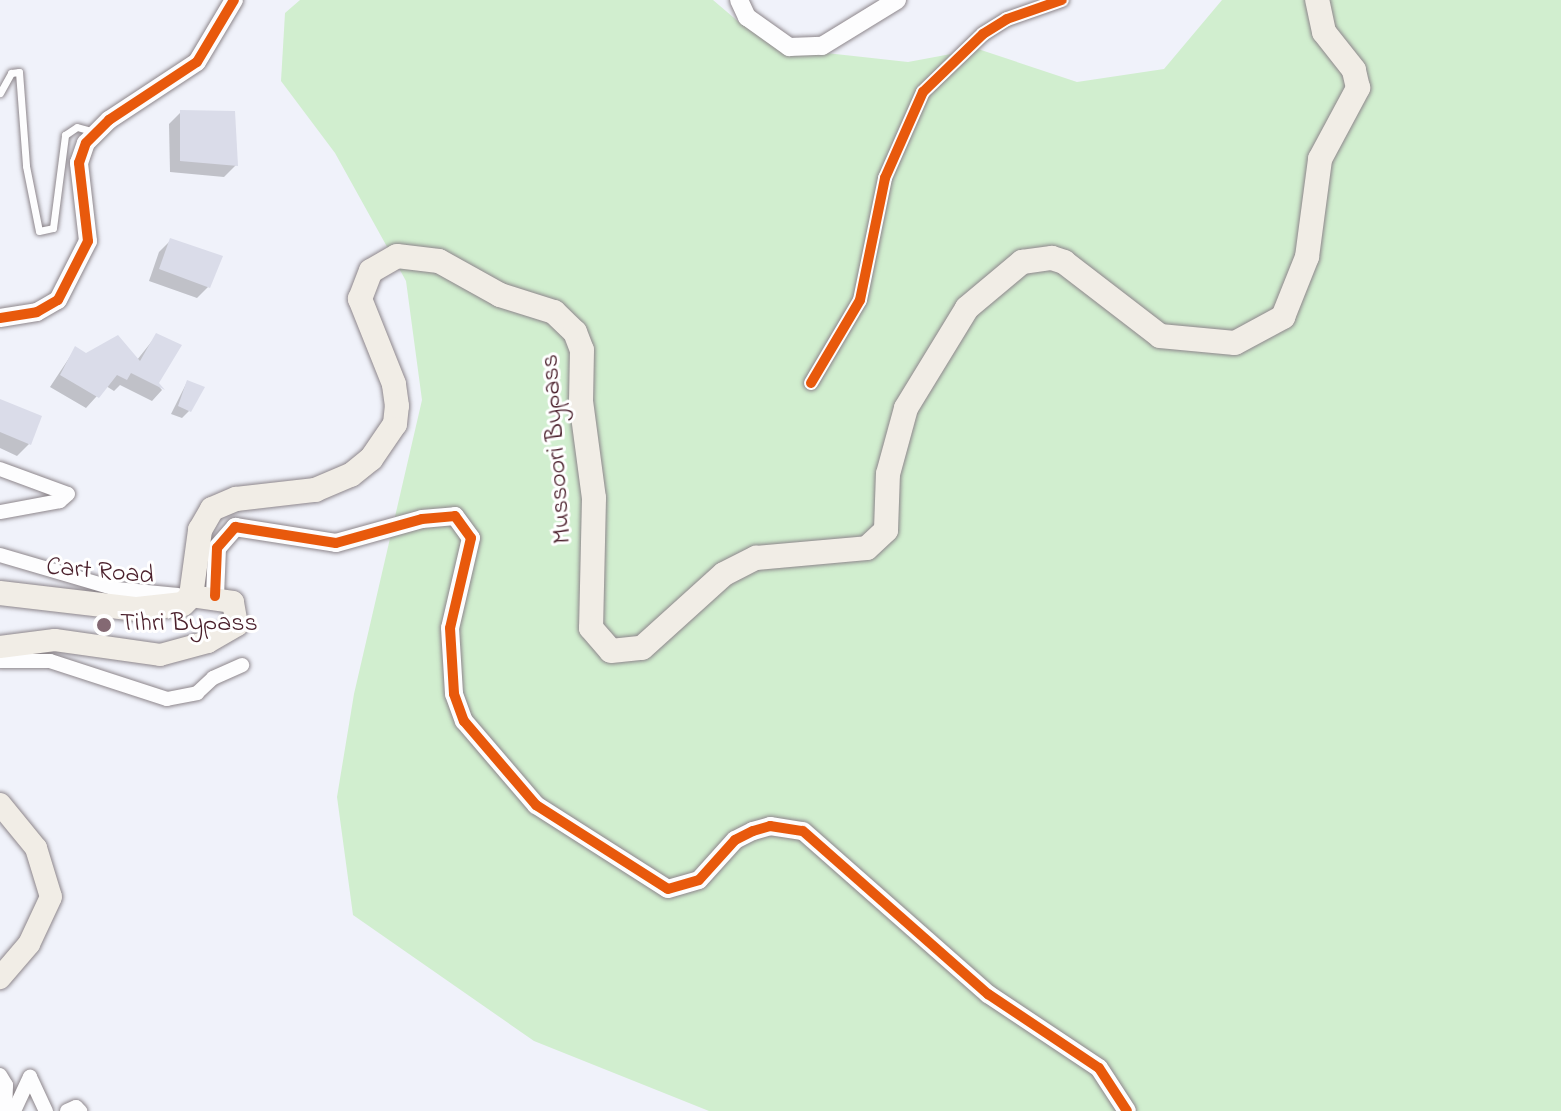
<!DOCTYPE html>
<style>
body{margin:0}
#map{position:relative;width:1561px;height:1111px;overflow:hidden;background:#f0f2fa;font-family:"Indie Flower",sans-serif}
div>[style]{position:absolute}
.green>*{inset:0;background:#d1eecf}
.shadow>*{inset:0;background:#0003}
.building>*{inset:0;background:#dadce9}
.roads{filter:drop-shadow(0 0 2px #8d868b) drop-shadow(0 0 2px #8d868b)}
.service>*{height:7px;margin:-3.5px;padding:0 3.5px;transform-origin:3.5px;border-radius:3.5px;background:#fdfdfe}
.minor>*{height:14px;margin:-7px;padding:0 7px;transform-origin:7px;border-radius:7px;background:#fdfdfe}
.tertiary>*{height:18px;margin:-9px;padding:0 9px;transform-origin:9px;border-radius:9px;background:#fdfdfe}
.primary>*{height:22px;margin:-11px;padding:0 11px;transform-origin:11px;border-radius:11px;background:#f1ede6}
.trunk>*{height:24px;margin:-12px;padding:0 12px;transform-origin:12px;border-radius:12px;background:#f1ede6}
.cycleway>*{height:10px;margin:-5px;padding:0 5px;transform-origin:5px;border-radius:5px;background:#e8590c}
.dots>*{width:22px;height:22px;translate:-50% -50%;box-sizing:border-box;border:4px solid #fff;border-radius:50%}
span{translate:-50% -50%;white-space:nowrap;text-align:center;line-height:1.15;-webkit-text-stroke:6px #fff;paint-order:stroke}
.street-label{font-size:26px;color:#4a1f2b}
.poi-label{font-size:26px;color:#4a1f2b}
.left{translate:0 -50%;text-align:left}
</style>
<div id="map">
<div class="green">
<div style="clip-path:polygon(300px 0,713px 0,740px 23px,790px 49px,908px 62px,978px 49px,1077px 82px,1164px 69px,1222px 0,1561px 0,1561px 1111px,709px 1111px,534px 1041px,353px 915px,337px 797px,354px 694px,422px 400px,406px 281px,335px 153px,281px 81px,285px 13px)"></div>
</div>
<div class="shadow">
<div style="clip-path:polygon(181px 112px,236px 165px,224px 177px,170px 172px,169px 124px)"></div>
<div style="clip-path:polygon(171px 240px,209px 286px,197px 298px,149px 281px,159px 252px)"></div>
<div style="clip-path:polygon(156px 336px,156px 383px,162px 390px,152px 401px,120px 385px,114px 391px,106px 386px,86px 408px,50px 387px,75px 349px,86px 356px,137px 360px)"></div>
<div style="clip-path:polygon(187px 382px,189px 411px,182px 418px,171px 414px)"></div>
<div style="clip-path:polygon(0 401px,29px 444px,17px 456px,0 448px)"></div>
</div>
<div class="building">
<div style="clip-path:polygon(180px 110px,235px 111px,238px 166px,180px 161px)"></div>
<div style="clip-path:polygon(170px 238px,223px 256px,210px 288px,159px 269px)"></div>
<div style="clip-path:polygon(156px 333px,182px 345px,159px 383px,165px 390px,131px 373px,127px 380px,117px 375px,99px 398px,60px 375px,75px 346px,86px 353px,118px 335px,140px 361px)"></div>
<div style="clip-path:polygon(187px 380px,205px 387px,191px 412px,178px 406px)"></div>
<div style="clip-path:polygon(0 399px,42px 416px,31px 445px,0 432px)"></div>
</div>
<div class="roads">
<div class="service">
<div style="left:0;top:93px;width:23px;rotate:-61deg"></div>
<div style="left:11px;top:73px;width:8px;rotate:-7deg"></div>
<div style="left:19px;top:72px;width:94px;rotate:85.7deg"></div>
<div style="left:26px;top:166px;width:66px;rotate:78.7deg"></div>
<div style="left:39px;top:231px;width:14px;rotate:-12deg"></div>
<div style="left:53px;top:228px;width:94px;rotate:-82.6deg"></div>
<div style="left:65px;top:135px;width:14px;rotate:-34deg"></div>
<div style="left:77px;top:127px;width:18px;rotate:16deg"></div>
</div>
<div class="minor">
<div style="left:811px;top:383px;width:96px;rotate:-59.4deg"></div>
<div style="left:860px;top:300px;width:125px;rotate:-78.4deg"></div>
<div style="left:885px;top:178px;width:94px;rotate:-66.2deg"></div>
<div style="left:923px;top:92px;width:83px;rotate:-44deg"></div>
<div style="left:983px;top:34px;width:28px;rotate:-32deg"></div>
<div style="left:1007px;top:19px;width:58px;rotate:-19.1deg"></div>
<div style="left:0;top:469px;width:72px;rotate:20.2deg"></div>
<div style="left:68px;top:494px;width:11px;rotate:139deg"></div>
<div style="left:60px;top:501px;width:61px;rotate:169.6deg"></div>
<div style="left:0;top:555px;width:121px;rotate:16.3deg"></div>
<div style="left:116px;top:589px;width:62px;rotate:5.5deg"></div>
<div style="left:0;top:661px;width:50px"></div>
<div style="left:50px;top:661px;width:123px;rotate:18deg"></div>
<div style="left:167px;top:699px;width:31px;rotate:-11deg"></div>
<div style="left:197px;top:693px;width:22px;rotate:-43deg"></div>
<div style="left:213px;top:678px;width:32px;rotate:-24deg"></div>
<div style="left:0;top:1075px;width:12px;rotate:59deg"></div>
<div style="left:6px;top:1085px;width:26px;rotate:92deg"></div>
<div style="left:14px;top:1111px;width:38px;rotate:-65deg"></div>
<div style="left:30px;top:1077px;width:38px;rotate:65deg"></div>
<div style="left:67px;top:1111px;width:10px;rotate:-24deg"></div>
<div style="left:76px;top:1107px;width:6px;rotate:45deg"></div>
</div>
<div class="tertiary">
<div style="left:739px;top:0;width:19px;rotate:65deg"></div>
<div style="left:747px;top:17px;width:52px;rotate:35.5deg"></div>
<div style="left:789px;top:47px;width:33px;rotate:-2deg"></div>
<div style="left:822px;top:46px;width:88px;rotate:-31.5deg"></div>
<div style="left:0;top:318px;width:37px;rotate:-9deg"></div>
<div style="left:37px;top:312px;width:24px;rotate:-30deg"></div>
<div style="left:58px;top:300px;width:66px;rotate:-63deg"></div>
<div style="left:88px;top:241px;width:79px;rotate:-96.6deg"></div>
<div style="left:79px;top:163px;width:21px;rotate:-71deg"></div>
<div style="left:86px;top:143px;width:33px;rotate:-45deg"></div>
<div style="left:109px;top:120px;width:105px;rotate:-33.4deg"></div>
<div style="left:197px;top:62px;width:72px;rotate:-59.2deg"></div>
<div style="left:215px;top:596px;width:48px;rotate:-87.6deg"></div>
<div style="left:217px;top:548px;width:28px;rotate:-49deg"></div>
<div style="left:235px;top:527px;width:102px;rotate:9deg"></div>
<div style="left:336px;top:543px;width:89px;rotate:-15.6deg"></div>
<div style="left:422px;top:519px;width:33px;rotate:-5deg"></div>
<div style="left:455px;top:516px;width:27px;rotate:54deg"></div>
<div style="left:471px;top:538px;width:92px;rotate:103.1deg"></div>
<div style="left:450px;top:628px;width:66px;rotate:86.5deg"></div>
<div style="left:454px;top:694px;width:29px;rotate:70deg"></div>
<div style="left:464px;top:721px;width:111px;rotate:49.4deg"></div>
<div style="left:536px;top:805px;width:156px;rotate:32.5deg"></div>
<div style="left:668px;top:889px;width:32px;rotate:-16deg"></div>
<div style="left:699px;top:880px;width:54px;rotate:-48deg"></div>
<div style="left:735px;top:840px;width:20px;rotate:-27deg"></div>
<div style="left:753px;top:831px;width:18px;rotate:-16deg"></div>
<div style="left:770px;top:826px;width:33px;rotate:9deg"></div>
<div style="left:803px;top:831px;width:247px;rotate:41.4deg"></div>
<div style="left:988px;top:994px;width:133px;rotate:33.7deg"></div>
<div style="left:1099px;top:1068px;width:51px;rotate:56.9deg"></div>
</div>
<div class="primary">
<div style="left:0;top:647px;width:55px;rotate:-7.3deg"></div>
<div style="left:55px;top:640px;width:106px;rotate:8.1deg"></div>
<div style="left:160px;top:655px;width:50px;rotate:-15.2deg"></div>
<div style="left:208px;top:642px;width:34px;rotate:-30deg"></div>
<div style="left:237px;top:625px;width:23px;rotate:-100deg"></div>
<div style="left:233px;top:602px;width:42px;rotate:-171.9deg"></div>
<div style="left:0;top:804px;width:57px;rotate:50.7deg"></div>
<div style="left:36px;top:848px;width:51px;rotate:73deg"></div>
<div style="left:51px;top:897px;width:52px;rotate:115.1deg"></div>
<div style="left:29px;top:944px;width:45px;rotate:130.5deg"></div>
</div>
<div class="trunk">
<div style="left:0;top:593px;width:138px;rotate:6.7deg"></div>
<div style="left:137px;top:609px;width:46px;rotate:-6.2deg"></div>
<div style="left:183px;top:604px;width:11px;rotate:-45deg"></div>
<div style="left:191px;top:596px;width:67px;rotate:-82.2deg"></div>
<div style="left:200px;top:530px;width:24px;rotate:-60deg"></div>
<div style="left:212px;top:509px;width:26px;rotate:-23deg"></div>
<div style="left:236px;top:499px;width:80px;rotate:-6.5deg"></div>
<div style="left:315px;top:490px;width:39px;rotate:-23deg"></div>
<div style="left:351px;top:475px;width:26px;rotate:-39deg"></div>
<div style="left:371px;top:459px;width:42px;rotate:-55.6deg"></div>
<div style="left:395px;top:424px;width:18px;rotate:-84deg"></div>
<div style="left:397px;top:406px;width:22px;rotate:-98deg"></div>
<div style="left:394px;top:384px;width:92px;rotate:-111.8deg"></div>
<div style="left:360px;top:299px;width:30px;rotate:-69deg"></div>
<div style="left:371px;top:271px;width:30px;rotate:-30deg"></div>
<div style="left:397px;top:256px;width:42px;rotate:6.8deg"></div>
<div style="left:439px;top:261px;width:70px;rotate:29.1deg"></div>
<div style="left:500px;top:295px;width:57px;rotate:17.5deg"></div>
<div style="left:554px;top:312px;width:29px;rotate:44deg"></div>
<div style="left:575px;top:332px;width:19px;rotate:69deg"></div>
<div style="left:582px;top:350px;width:51px;rotate:91.1deg"></div>
<div style="left:581px;top:401px;width:98px;rotate:82.4deg"></div>
<div style="left:594px;top:498px;width:130px;rotate:91.3deg"></div>
<div style="left:591px;top:628px;width:30px;rotate:49deg"></div>
<div style="left:611px;top:651px;width:31px;rotate:-6deg"></div>
<div style="left:642px;top:648px;width:110px;rotate:-42.1deg"></div>
<div style="left:724px;top:574px;width:36px;rotate:-27deg"></div>
<div style="left:756px;top:558px;width:111px;rotate:-5.1deg"></div>
<div style="left:867px;top:548px;width:26px;rotate:-43deg"></div>
<div style="left:886px;top:530px;width:56px;rotate:-88deg"></div>
<div style="left:888px;top:474px;width:68px;rotate:-74.7deg"></div>
<div style="left:906px;top:408px;width:117px;rotate:-58.6deg"></div>
<div style="left:967px;top:308px;width:72px;rotate:-39.9deg"></div>
<div style="left:1022px;top:262px;width:30px;rotate:-8deg"></div>
<div style="left:1052px;top:258px;width:13px;rotate:18deg"></div>
<div style="left:1064px;top:262px;width:121px;rotate:37.6deg"></div>
<div style="left:1160px;top:336px;width:75px;rotate:5.3deg"></div>
<div style="left:1235px;top:343px;width:55px;rotate:-28.4deg"></div>
<div style="left:1283px;top:317px;width:65px;rotate:-68.2deg"></div>
<div style="left:1307px;top:257px;width:99px;rotate:-82.4deg"></div>
<div style="left:1320px;top:159px;width:81px;rotate:-61.8deg"></div>
<div style="left:1358px;top:88px;width:18px;rotate:-103deg"></div>
<div style="left:1354px;top:70px;width:48px;rotate:-128.3deg"></div>
<div style="left:1324px;top:32px;width:33px;rotate:-102deg"></div>
</div>
</div>
<div class="cycleway">
<div style="left:0;top:318px;width:37px;rotate:-9deg"></div>
<div style="left:37px;top:312px;width:24px;rotate:-30deg"></div>
<div style="left:58px;top:300px;width:66px;rotate:-63deg"></div>
<div style="left:88px;top:241px;width:79px;rotate:-96.6deg"></div>
<div style="left:79px;top:163px;width:21px;rotate:-71deg"></div>
<div style="left:86px;top:143px;width:33px;rotate:-45deg"></div>
<div style="left:109px;top:120px;width:105px;rotate:-33.4deg"></div>
<div style="left:197px;top:62px;width:72px;rotate:-59.2deg"></div>
<div style="left:811px;top:383px;width:96px;rotate:-59.4deg"></div>
<div style="left:860px;top:300px;width:125px;rotate:-78.4deg"></div>
<div style="left:885px;top:178px;width:94px;rotate:-66.2deg"></div>
<div style="left:923px;top:92px;width:83px;rotate:-44deg"></div>
<div style="left:983px;top:34px;width:28px;rotate:-32deg"></div>
<div style="left:1007px;top:19px;width:58px;rotate:-19.1deg"></div>
<div style="left:215px;top:596px;width:48px;rotate:-87.6deg"></div>
<div style="left:217px;top:548px;width:28px;rotate:-49deg"></div>
<div style="left:235px;top:527px;width:102px;rotate:9deg"></div>
<div style="left:336px;top:543px;width:89px;rotate:-15.6deg"></div>
<div style="left:422px;top:519px;width:33px;rotate:-5deg"></div>
<div style="left:455px;top:516px;width:27px;rotate:54deg"></div>
<div style="left:471px;top:538px;width:92px;rotate:103.1deg"></div>
<div style="left:450px;top:628px;width:66px;rotate:86.5deg"></div>
<div style="left:454px;top:694px;width:29px;rotate:70deg"></div>
<div style="left:464px;top:721px;width:111px;rotate:49.4deg"></div>
<div style="left:536px;top:805px;width:156px;rotate:32.5deg"></div>
<div style="left:668px;top:889px;width:32px;rotate:-16deg"></div>
<div style="left:699px;top:880px;width:54px;rotate:-48deg"></div>
<div style="left:735px;top:840px;width:20px;rotate:-27deg"></div>
<div style="left:753px;top:831px;width:18px;rotate:-16deg"></div>
<div style="left:770px;top:826px;width:33px;rotate:9deg"></div>
<div style="left:803px;top:831px;width:247px;rotate:41.4deg"></div>
<div style="left:988px;top:994px;width:133px;rotate:33.7deg"></div>
<div style="left:1099px;top:1068px;width:51px;rotate:56.9deg"></div>
</div>
<div class="dots">
<div style="left:104px;top:625px;background:#846973"></div>
</div>
<div class="street-label">
<span style="left:558px;top:449px;rotate:-94deg">Mussoori Bypass</span>
<span style="left:100px;top:573px;rotate:5deg">Cart Road</span>
</div>
<div class="poi-label">
<span class="left" style="left:120px;top:625px">Tihri Bypass</span>
</div>
</div>
